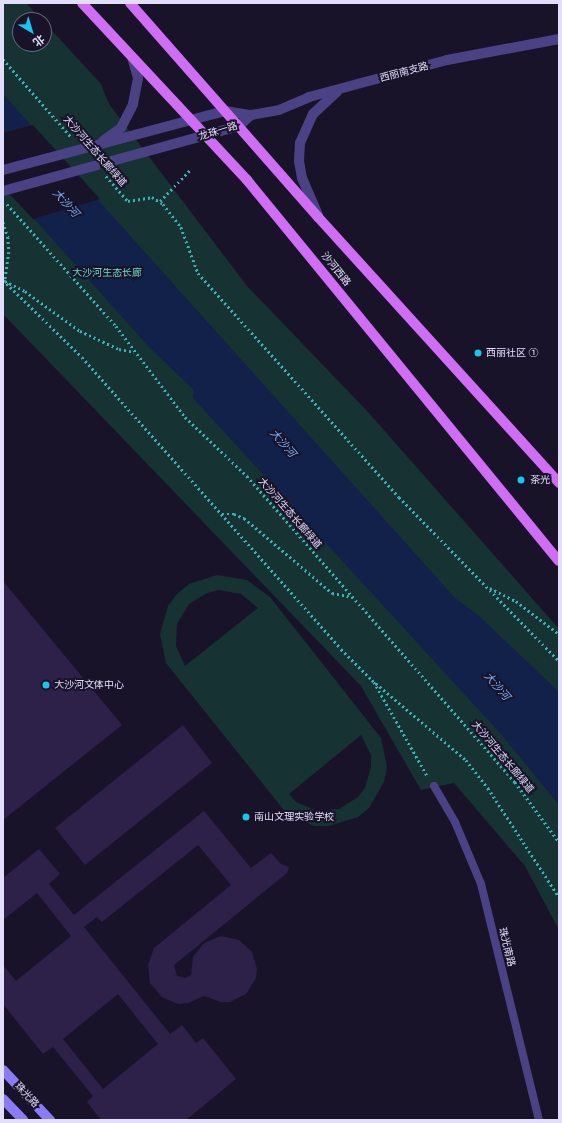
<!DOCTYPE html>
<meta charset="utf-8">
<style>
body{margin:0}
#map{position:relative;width:562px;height:1123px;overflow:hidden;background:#19132a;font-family:Mulish,"Noto Sans SC",sans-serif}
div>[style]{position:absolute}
.green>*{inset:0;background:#163233}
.water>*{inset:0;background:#11214a}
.pier>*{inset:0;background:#19132a}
.building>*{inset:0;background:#2d2049}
.path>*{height:2.5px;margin-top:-1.25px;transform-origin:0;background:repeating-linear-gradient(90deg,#3ab1b5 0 2px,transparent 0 5px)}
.service>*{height:8px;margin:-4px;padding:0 4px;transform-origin:4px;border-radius:4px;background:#4b4285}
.tertiary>*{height:10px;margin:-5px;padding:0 5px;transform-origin:5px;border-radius:5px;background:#4b4285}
.secondary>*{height:10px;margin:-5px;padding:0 5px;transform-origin:5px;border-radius:5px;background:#8b7cf6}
.primary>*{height:10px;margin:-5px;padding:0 5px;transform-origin:5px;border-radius:5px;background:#cf6df5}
.dots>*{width:11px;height:11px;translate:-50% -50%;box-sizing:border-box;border:2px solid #19132a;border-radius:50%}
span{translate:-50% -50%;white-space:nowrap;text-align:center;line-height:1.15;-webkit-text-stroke:4px #19132a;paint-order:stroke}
.street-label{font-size:10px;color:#e4defd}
.park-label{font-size:10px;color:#6ed9c8}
.poi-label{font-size:10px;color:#e4defd}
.left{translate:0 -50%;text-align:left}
.water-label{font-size:11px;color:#74adf5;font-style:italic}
.frame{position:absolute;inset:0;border:4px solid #e4defd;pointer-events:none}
.north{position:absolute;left:12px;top:12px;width:40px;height:40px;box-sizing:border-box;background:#19132a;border:1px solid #6a647e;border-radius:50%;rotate:142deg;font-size:11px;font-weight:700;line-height:16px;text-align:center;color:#e4defd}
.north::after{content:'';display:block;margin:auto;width:14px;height:18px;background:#18c5ee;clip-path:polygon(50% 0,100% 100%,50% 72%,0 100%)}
</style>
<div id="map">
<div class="green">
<div style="clip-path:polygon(3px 3px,26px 3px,42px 20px,20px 20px,20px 44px,44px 44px,44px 22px,101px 84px,109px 104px,247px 286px,368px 412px,559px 629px,559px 930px,525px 866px,454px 783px,421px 790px,361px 686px,3px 314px)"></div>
<div style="clip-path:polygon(evenodd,217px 575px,247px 580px,270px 597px,381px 738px,387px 767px,384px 782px,369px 808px,358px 817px,329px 826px,314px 826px,287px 814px,166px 663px,160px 634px,168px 606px,177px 594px,189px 584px,217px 575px,219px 590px,241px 594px,258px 608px,185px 666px,176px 646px,177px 624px,189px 604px,207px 593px,219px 590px,217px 575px,361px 735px,371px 755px,371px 767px,365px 788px,358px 797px,339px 809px,317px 811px,296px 802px,289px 794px,361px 735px)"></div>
</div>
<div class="water">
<div style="clip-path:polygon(3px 94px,455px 598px,479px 616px,559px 692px,559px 805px,500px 733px,193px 398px,194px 390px,149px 347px,3px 184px)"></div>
</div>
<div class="pier">
<div style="clip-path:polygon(33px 125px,100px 199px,33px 219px,3px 187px,3px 133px)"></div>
</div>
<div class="building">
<div style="clip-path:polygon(3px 581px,122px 725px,3px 820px)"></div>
<div style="clip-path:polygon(183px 725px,212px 763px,85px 865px,55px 828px)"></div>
<div style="clip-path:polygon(evenodd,204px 811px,251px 868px,271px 853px,281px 864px,289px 867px,287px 873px,174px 965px,177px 976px,185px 978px,191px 975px,193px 957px,204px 943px,221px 936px,239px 940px,252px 952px,257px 969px,256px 978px,246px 994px,230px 1002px,221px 1002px,204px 996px,188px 1003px,178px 1004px,162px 997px,150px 983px,148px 965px,154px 948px,231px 885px,198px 845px,102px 922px,97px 917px,84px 927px,170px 1034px,182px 1025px,196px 1043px,203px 1038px,236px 1079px,186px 1120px,101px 1120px,87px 1102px,93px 1096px,53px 1047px,43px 1054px,3px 1004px,3px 965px,16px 981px,71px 936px,37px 893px,3px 920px,3px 878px,39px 849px,60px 874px,49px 884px,74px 915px,204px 811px,118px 994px,158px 1044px,103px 1089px,63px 1039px,118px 994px)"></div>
</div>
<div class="path">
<div style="left:3px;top:59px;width:105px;rotate:48.9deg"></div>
<div style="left:106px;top:176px;width:33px;rotate:49deg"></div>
<div style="left:128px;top:201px;width:24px;rotate:-9deg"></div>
<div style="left:152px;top:197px;width:13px;rotate:32deg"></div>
<div style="left:163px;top:204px;width:29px;rotate:52deg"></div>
<div style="left:181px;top:227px;width:49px;rotate:69.7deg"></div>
<div style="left:198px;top:273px;width:301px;rotate:48.1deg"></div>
<div style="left:399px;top:497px;width:229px;rotate:45.7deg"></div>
<div style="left:160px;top:201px;width:43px;rotate:-45.9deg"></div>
<div style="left:7px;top:204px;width:164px;rotate:48.2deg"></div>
<div style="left:116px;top:326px;width:114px;rotate:52.8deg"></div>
<div style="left:185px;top:417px;width:86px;rotate:43.6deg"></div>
<div style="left:247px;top:476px;width:407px;rotate:48.8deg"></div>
<div style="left:515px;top:782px;width:74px;rotate:53.7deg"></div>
<div style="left:3px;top:222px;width:16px;rotate:72deg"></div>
<div style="left:8px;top:237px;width:15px;rotate:86deg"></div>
<div style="left:9px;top:252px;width:29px;rotate:98deg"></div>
<div style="left:5px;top:281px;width:22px;rotate:27deg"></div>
<div style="left:25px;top:291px;width:68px;rotate:36deg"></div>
<div style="left:80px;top:331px;width:43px;rotate:24.8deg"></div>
<div style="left:119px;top:349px;width:15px;rotate:11deg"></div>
<div style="left:3px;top:280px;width:110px;rotate:44.3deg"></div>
<div style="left:82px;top:357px;width:390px;rotate:48.4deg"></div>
<div style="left:341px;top:649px;width:44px;rotate:45deg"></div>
<div style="left:372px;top:680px;width:123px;rotate:40.4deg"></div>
<div style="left:466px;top:760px;width:36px;rotate:52deg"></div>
<div style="left:488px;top:788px;width:130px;rotate:56.9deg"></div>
<div style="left:222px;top:514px;width:12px"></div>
<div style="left:234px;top:514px;width:11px;rotate:22deg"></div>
<div style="left:244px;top:518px;width:116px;rotate:40.4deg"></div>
<div style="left:332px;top:593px;width:21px;rotate:11deg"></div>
<div style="left:490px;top:588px;width:29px;rotate:27deg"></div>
<div style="left:516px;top:601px;width:54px;rotate:37.5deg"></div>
<div style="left:374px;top:682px;width:109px;rotate:60.4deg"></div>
</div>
<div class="service">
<div style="left:434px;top:786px;width:42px;rotate:59.7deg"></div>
<div style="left:455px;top:822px;width:67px;rotate:67.2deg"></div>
<div style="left:481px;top:884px;width:243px;rotate:76.2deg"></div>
</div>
<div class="tertiary">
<div style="left:103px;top:141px;width:22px;rotate:-36deg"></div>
<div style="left:121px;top:128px;width:27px;rotate:-63deg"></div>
<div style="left:133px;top:104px;width:26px;rotate:-79deg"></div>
<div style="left:138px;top:78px;width:22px;rotate:-106deg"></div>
<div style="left:3px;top:170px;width:230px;rotate:-14.9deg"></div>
<div style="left:225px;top:111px;width:26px;rotate:9deg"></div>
<div style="left:251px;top:115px;width:28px;rotate:-10deg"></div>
<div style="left:279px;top:110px;width:33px;rotate:-23deg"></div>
<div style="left:309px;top:97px;width:143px;rotate:-15deg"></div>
<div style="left:447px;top:60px;width:114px;rotate:-10.6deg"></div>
<div style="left:3px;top:191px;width:245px;rotate:-15.4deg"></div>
<div style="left:239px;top:126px;width:16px;rotate:-43deg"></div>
<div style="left:318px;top:215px;width:40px;rotate:-113.4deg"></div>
<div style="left:302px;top:178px;width:17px;rotate:-100deg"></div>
<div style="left:299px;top:161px;width:18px;rotate:-87deg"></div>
<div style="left:300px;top:143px;width:32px;rotate:-66deg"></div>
<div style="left:313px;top:114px;width:33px;rotate:-43deg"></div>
</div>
<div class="secondary">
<div style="left:3px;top:1070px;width:69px;rotate:46.8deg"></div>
<div style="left:3px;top:1099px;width:29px;rotate:46deg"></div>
</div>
<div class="primary">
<div style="left:82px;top:3px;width:242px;rotate:47deg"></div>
<div style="left:247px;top:180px;width:492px;rotate:50.7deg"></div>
<div style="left:130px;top:3px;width:285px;rotate:48.7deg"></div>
<div style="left:318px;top:217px;width:359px;rotate:47.8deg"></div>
</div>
<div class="dots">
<div style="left:478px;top:353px;background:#18c5ee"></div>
<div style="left:521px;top:480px;background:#18c5ee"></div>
<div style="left:46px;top:685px;background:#18c5ee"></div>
<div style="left:246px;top:817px;background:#18c5ee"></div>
</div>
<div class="street-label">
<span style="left:404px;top:72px;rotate:-15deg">西丽南支路</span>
<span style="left:218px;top:131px;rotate:-17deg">龙珠一路</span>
<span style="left:95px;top:151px;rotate:49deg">大沙河生态长廊绿道</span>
<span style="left:336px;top:269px;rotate:51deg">沙河西路</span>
<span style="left:290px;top:513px;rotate:49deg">大沙河生态长廊绿道</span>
<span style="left:503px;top:757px;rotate:50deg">大沙河生态长廊绿道</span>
<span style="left:507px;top:947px;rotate:76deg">珠光南路</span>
<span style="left:27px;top:1095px;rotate:47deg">珠光路</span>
</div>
<div class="park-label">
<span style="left:107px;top:273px">大沙河生态长廊</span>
</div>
<div class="poi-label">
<span class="left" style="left:486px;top:353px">西丽社区 ①</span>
<span class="left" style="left:530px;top:480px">茶光</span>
<span class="left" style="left:54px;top:685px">大沙河文体中心</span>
<span class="left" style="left:254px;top:817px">南山文理实验学校</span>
</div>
<div class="water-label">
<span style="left:66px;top:203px;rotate:48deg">大沙河</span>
<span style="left:283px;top:443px;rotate:49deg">大沙河</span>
<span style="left:497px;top:686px;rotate:49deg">大沙河</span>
</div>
<div class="frame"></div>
<div class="north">北</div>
</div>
